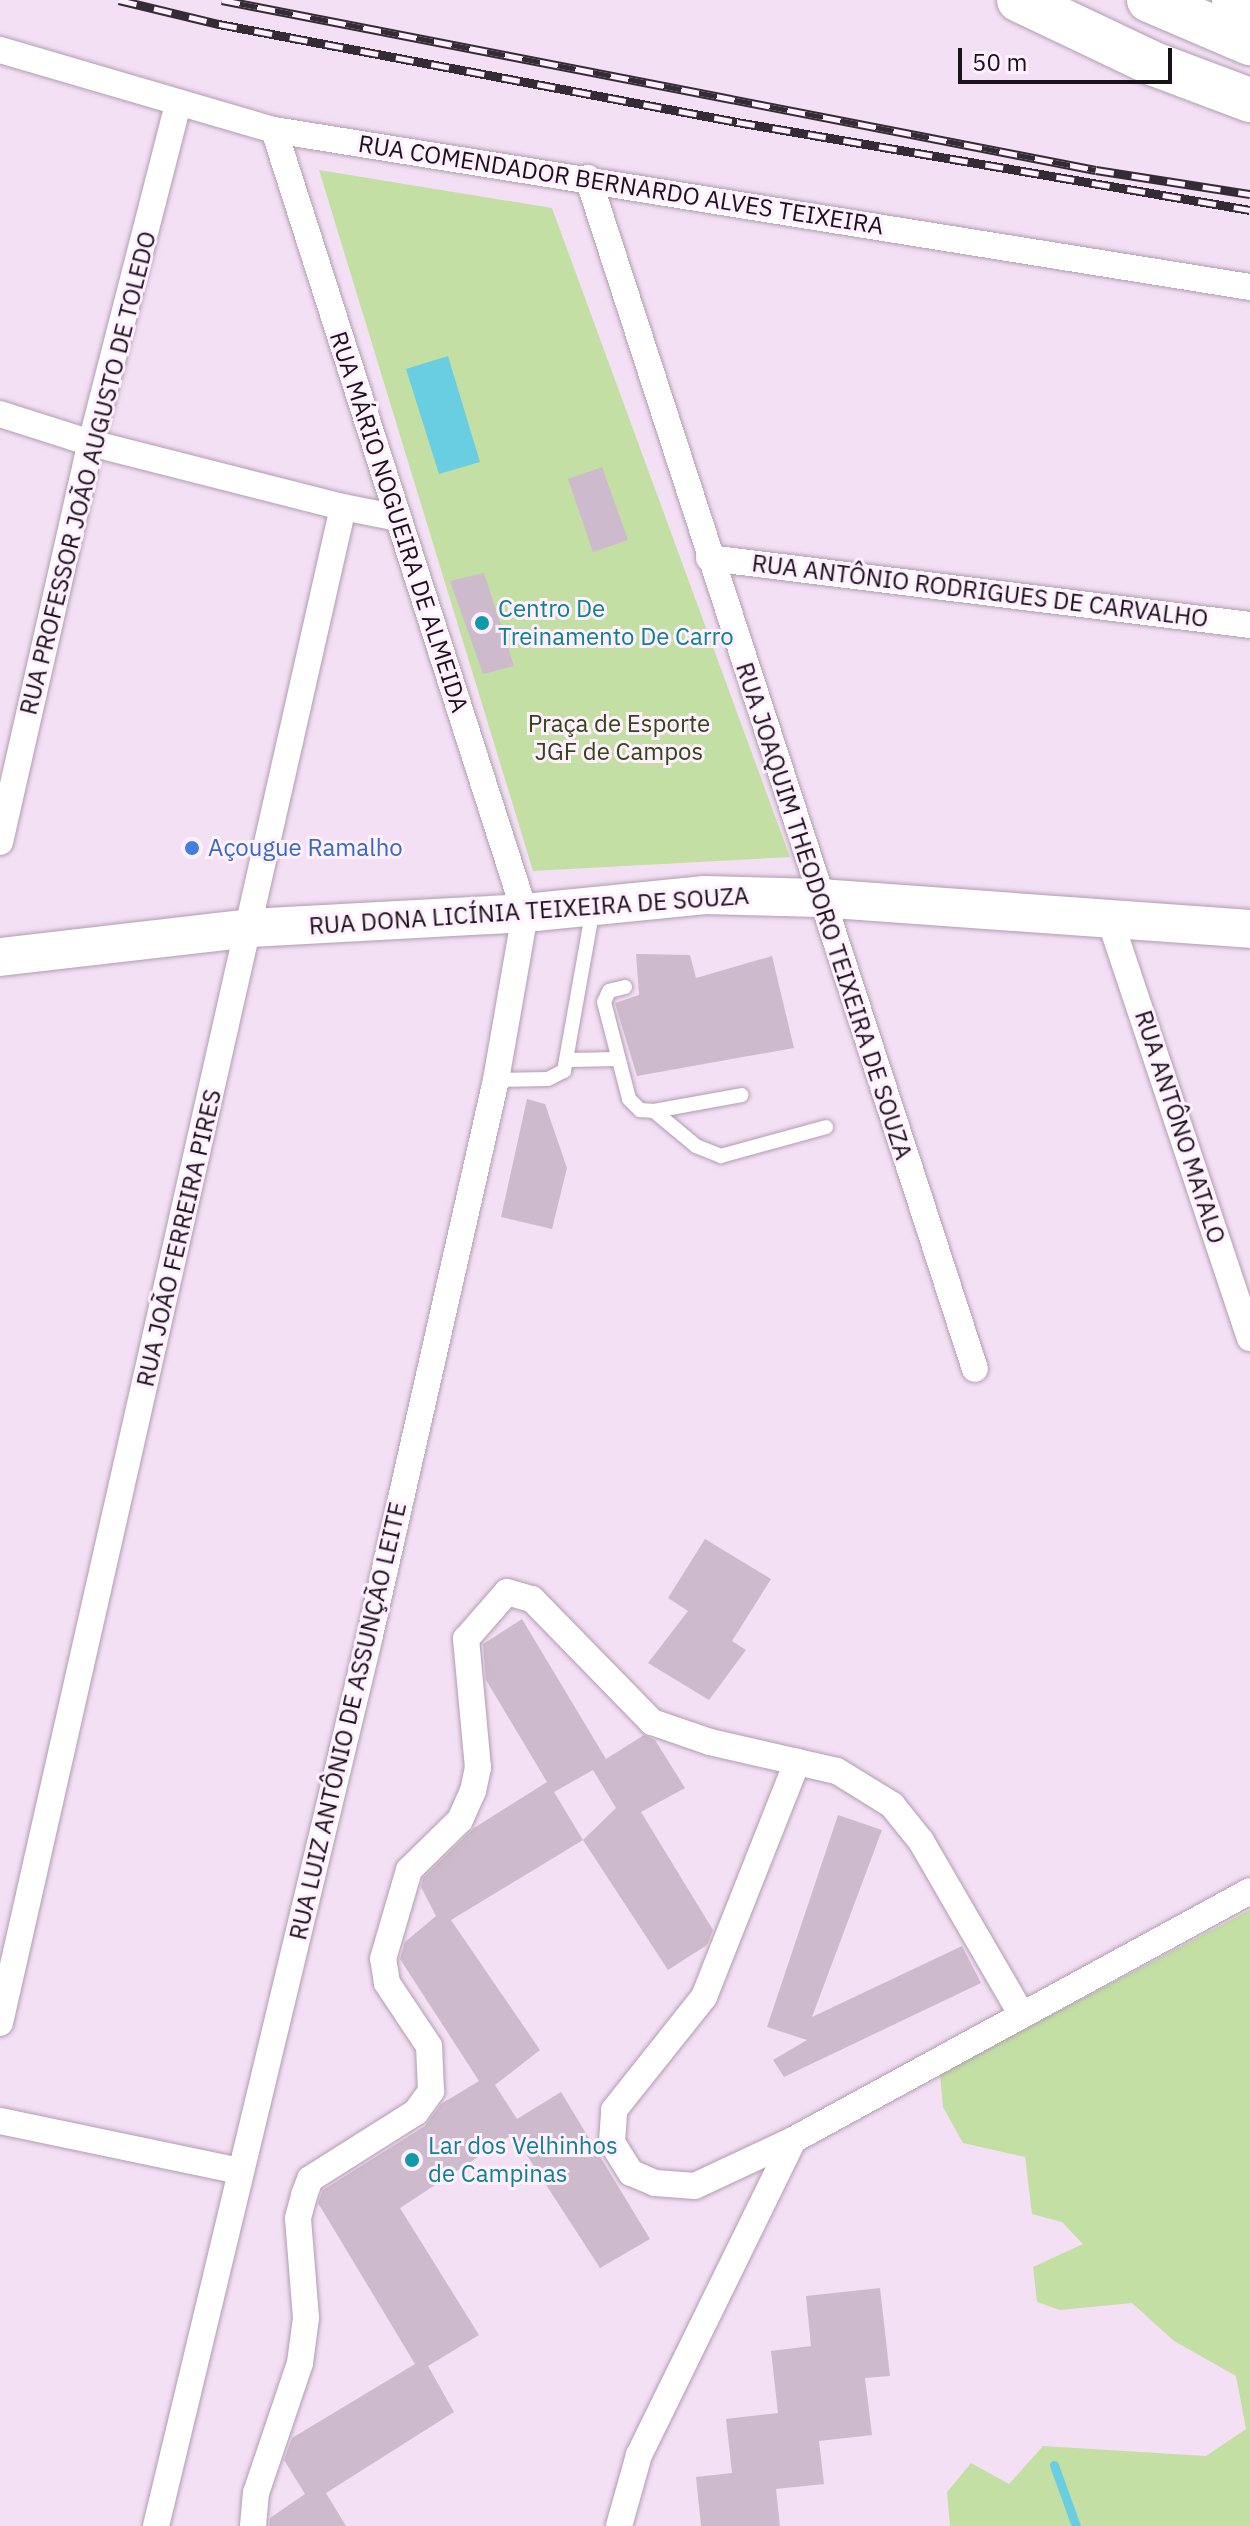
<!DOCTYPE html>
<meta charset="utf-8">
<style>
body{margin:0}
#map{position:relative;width:1250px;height:2526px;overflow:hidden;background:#f4e0f4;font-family:"IBM Plex Sans",sans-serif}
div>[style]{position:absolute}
.green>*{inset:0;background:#c3dfa3}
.water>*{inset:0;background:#6acee2}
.stream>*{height:9px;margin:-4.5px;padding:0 4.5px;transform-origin:4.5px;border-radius:4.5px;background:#6acee2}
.building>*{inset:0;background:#cebacd}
.roads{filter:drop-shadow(0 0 2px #b09db0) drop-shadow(0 0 2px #b09db0)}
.service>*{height:14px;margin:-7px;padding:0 7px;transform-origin:7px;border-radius:7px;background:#fff}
.minor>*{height:26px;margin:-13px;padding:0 13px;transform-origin:13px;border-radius:13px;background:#fff}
.secondary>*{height:38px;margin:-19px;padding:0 19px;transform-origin:19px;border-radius:19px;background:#fff}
.trunk>*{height:44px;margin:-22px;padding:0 22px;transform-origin:22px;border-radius:22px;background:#fff}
.rail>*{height:9px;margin-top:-4.5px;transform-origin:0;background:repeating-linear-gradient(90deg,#ffefff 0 18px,#342c34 0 36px);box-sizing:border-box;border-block:2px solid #342c34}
.dots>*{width:22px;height:22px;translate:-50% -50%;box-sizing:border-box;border:4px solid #ffefff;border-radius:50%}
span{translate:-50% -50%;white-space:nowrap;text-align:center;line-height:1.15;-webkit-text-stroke:6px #ffefff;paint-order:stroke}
.street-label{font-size:24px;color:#191219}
.culture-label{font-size:24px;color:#0d838f}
.left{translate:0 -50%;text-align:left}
.park-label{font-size:24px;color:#334616}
.shop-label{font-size:24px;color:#366cbe}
.scale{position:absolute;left:958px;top:48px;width:214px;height:36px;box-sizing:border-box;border:4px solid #191219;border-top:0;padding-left:10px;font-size:24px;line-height:28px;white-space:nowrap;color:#191219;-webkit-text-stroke:6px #ffefff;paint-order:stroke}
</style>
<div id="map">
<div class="green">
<div style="clip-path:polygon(319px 170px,552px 208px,790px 857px,533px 871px)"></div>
<div style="clip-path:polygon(1250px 1910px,1250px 2526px,950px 2526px,947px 2492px,971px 2463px,1009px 2484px,1043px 2446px,1206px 2456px,1246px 2429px,1236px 2376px,1174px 2341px,1132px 2303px,1060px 2310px,1037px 2302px,1033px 2267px,1083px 2244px,1062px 2222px,1032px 2214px,1025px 2157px,963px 2143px,943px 2107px,940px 2074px)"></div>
</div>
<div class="water">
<div style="clip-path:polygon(448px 356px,480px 462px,439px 474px,406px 369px)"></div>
</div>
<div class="stream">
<div style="left:1054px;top:2465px;width:65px;rotate:70.2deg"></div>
</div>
<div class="building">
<div style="clip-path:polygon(602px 467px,628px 540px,593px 552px,568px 479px)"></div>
<div style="clip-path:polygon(484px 573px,514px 666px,483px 674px,450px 581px)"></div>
<div style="clip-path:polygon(636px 954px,690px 955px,696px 978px,772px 956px,794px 1048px,637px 1076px,615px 1003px,639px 995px)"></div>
<div style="clip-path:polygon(527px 1099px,545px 1104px,567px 1168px,552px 1229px,501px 1217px)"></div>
<div style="clip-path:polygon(705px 1539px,771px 1579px,732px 1641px,746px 1650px,709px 1700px,648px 1663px,688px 1611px,668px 1598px)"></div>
<div style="clip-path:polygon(evenodd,522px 1619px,606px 1759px,644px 1735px,655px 1740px,685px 1788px,641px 1812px,713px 1930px,707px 1945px,668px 1970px,583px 1840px,451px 1920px,540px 2050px,495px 2085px,517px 2119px,561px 2092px,650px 2239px,600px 2268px,513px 2134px,400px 2208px,479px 2335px,428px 2366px,454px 2412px,326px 2493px,346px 2526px,269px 2526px,270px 2518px,305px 2494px,284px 2460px,292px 2438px,415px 2364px,318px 2203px,323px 2190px,425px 2126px,441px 2104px,479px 2081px,400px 1959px,405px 1942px,436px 1916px,421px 1887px,423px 1878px,474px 1828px,547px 1782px,486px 1680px,483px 1644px,522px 1619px,593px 1770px,616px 1808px,583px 1840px,554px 1792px,593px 1770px)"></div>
<div style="clip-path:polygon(838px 1815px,882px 1830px,812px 2017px,962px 1946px,981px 1983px,784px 2077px,773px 2060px,807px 2040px,767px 2027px)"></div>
<div style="clip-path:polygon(880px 2288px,890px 2376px,865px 2378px,872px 2435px,819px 2441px,824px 2484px,776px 2489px,780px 2526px,701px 2526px,696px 2477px,732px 2473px,726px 2419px,778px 2413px,771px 2351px,811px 2346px,806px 2296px)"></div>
</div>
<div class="roads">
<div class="service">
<div style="left:625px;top:987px;width:16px;rotate:166deg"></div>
<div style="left:609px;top:991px;width:12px;rotate:114deg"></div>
<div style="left:604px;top:1002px;width:100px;rotate:75.5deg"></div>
<div style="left:629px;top:1099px;width:16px;rotate:45deg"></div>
<div style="left:640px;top:1110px;width:14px;rotate:4deg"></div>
<div style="left:654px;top:1111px;width:89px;rotate:-10.3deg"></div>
<div style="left:569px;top:1060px;width:49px;rotate:-1.2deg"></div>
<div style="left:496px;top:1080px;width:52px;rotate:-1.1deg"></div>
<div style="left:548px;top:1079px;width:18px;rotate:-27deg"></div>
<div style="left:564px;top:1071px;width:166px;rotate:-79.9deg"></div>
<div style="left:654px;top:1111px;width:55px;rotate:39.8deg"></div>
<div style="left:696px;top:1146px;width:27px;rotate:22deg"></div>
<div style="left:721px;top:1156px;width:109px;rotate:-15.4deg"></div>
</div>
<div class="minor">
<div style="left:0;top:50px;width:285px;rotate:16.3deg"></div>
<div style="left:274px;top:130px;width:989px;rotate:9.14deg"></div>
<div style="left:588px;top:178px;width:1252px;rotate:72deg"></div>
<div style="left:0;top:414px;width:96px;rotate:17.7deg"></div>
<div style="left:91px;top:443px;width:260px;rotate:14.3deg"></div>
<div style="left:709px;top:558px;width:545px;rotate:7.06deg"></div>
<div style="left:0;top:842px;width:409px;rotate:-77.2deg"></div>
<div style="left:91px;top:443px;width:350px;rotate:-75.6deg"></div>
<div style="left:1109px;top:917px;width:444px;rotate:71.5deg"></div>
<div style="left:0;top:2023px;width:1554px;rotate:-77.25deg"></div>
<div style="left:343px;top:507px;width:56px;rotate:11.3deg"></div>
<div style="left:0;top:2121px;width:244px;rotate:11.8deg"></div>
<div style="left:793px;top:2140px;width:108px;rotate:154.9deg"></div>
<div style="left:695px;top:2186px;width:40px;rotate:-175.7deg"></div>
<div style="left:655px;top:2183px;width:26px;rotate:-157deg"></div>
<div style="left:631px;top:2173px;width:36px;rotate:-122deg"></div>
<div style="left:612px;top:2142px;width:32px;rotate:-86deg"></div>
<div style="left:614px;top:2110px;width:144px;rotate:-51.5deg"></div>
<div style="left:704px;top:1997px;width:253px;rotate:-68.4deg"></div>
<div style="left:156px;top:2526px;width:916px;rotate:-76.49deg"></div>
<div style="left:370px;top:1635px;width:569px;rotate:-77.21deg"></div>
<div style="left:496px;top:1080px;width:169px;rotate:-80.1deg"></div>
<div style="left:525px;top:913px;width:822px;rotate:-107.77deg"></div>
<div style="left:253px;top:2526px;width:33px;rotate:-85deg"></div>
<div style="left:256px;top:2493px;width:137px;rotate:-71.3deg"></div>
<div style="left:300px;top:2363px;width:45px;rotate:-82.4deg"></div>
<div style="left:306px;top:2318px;width:100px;rotate:-94.6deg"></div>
<div style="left:298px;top:2218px;width:24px;rotate:-75deg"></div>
<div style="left:304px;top:2195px;width:17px;rotate:-69deg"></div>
<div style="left:310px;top:2179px;width:125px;rotate:-32.3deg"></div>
<div style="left:416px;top:2112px;width:26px;rotate:-54deg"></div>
<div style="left:431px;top:2091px;width:45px;rotate:-92.5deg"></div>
<div style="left:429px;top:2046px;width:76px;rotate:-123.7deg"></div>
<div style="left:387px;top:1983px;width:24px;rotate:-99deg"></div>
<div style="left:383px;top:1959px;width:93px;rotate:-73.7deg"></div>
<div style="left:409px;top:1870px;width:71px;rotate:-44.4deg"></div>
<div style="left:460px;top:1820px;width:32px;rotate:-66deg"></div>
<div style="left:473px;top:1791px;width:24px;rotate:-78deg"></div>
<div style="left:478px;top:1768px;width:130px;rotate:-95.3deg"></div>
<div style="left:466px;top:1639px;width:62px;rotate:-48.9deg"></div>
<div style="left:507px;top:1592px;width:26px;rotate:16deg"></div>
<div style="left:532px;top:1599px;width:172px;rotate:45.7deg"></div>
<div style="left:652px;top:1722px;width:61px;rotate:19deg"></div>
<div style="left:710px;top:1742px;width:130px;rotate:12.9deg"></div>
<div style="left:837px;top:1771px;width:65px;rotate:31.7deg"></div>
<div style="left:892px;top:1805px;width:46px;rotate:51.1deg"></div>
<div style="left:921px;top:1841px;width:201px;rotate:59.9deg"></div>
<div style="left:619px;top:2526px;width:74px;rotate:-74.3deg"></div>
<div style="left:639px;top:2455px;width:351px;rotate:-63.9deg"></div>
<div style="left:793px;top:2140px;width:520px;rotate:-28.58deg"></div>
</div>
<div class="secondary">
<div style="left:1231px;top:0;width:21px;rotate:23deg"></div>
<div style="left:0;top:957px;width:252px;rotate:-6.6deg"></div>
<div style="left:250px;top:928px;width:275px;rotate:-3.1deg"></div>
<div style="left:525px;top:913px;width:181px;rotate:-5.7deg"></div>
<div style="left:705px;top:895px;width:114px;rotate:1.5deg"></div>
<div style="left:819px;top:898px;width:432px;rotate:4.1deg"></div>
</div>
<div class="trunk">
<div style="left:1019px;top:0;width:149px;rotate:25.4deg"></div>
<div style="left:1154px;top:64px;width:103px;rotate:20.6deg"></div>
<div style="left:1149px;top:0;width:110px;rotate:23.1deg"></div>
</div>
</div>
<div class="rail">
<div style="left:119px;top:0;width:103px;rotate:13.5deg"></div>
<div style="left:219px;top:24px;width:527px;rotate:10.71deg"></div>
<div style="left:737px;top:122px;width:520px;rotate:9.73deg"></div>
<div style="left:222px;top:0;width:890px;rotate:11.01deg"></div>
<div style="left:1096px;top:170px;width:156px;rotate:8.9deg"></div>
</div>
<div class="dots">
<div style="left:482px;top:623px;background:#0f9aa8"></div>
<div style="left:192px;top:848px;background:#3f7fe0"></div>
<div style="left:412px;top:2160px;background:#0f9aa8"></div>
</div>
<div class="street-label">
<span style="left:621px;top:185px;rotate:9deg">RUA COMENDADOR BERNARDO ALVES TEIXEIRA</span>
<span style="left:88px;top:473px;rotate:-76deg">RUA PROFESSOR JOÃO AUGUSTO DE TOLEDO</span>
<span style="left:399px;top:522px;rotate:72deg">RUA MÁRIO NOGUEIRA DE ALMEIDA</span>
<span style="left:980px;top:591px;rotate:7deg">RUA ANTÔNIO RODRIGUES DE CARVALHO</span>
<span style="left:529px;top:911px;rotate:-4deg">RUA DONA LICÍNIA TEIXEIRA DE SOUZA</span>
<span style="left:824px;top:911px;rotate:72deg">RUA JOAQUIM THEODORO TEIXEIRA DE SOUZA</span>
<span style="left:1180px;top:1127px;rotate:72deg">RUA ANTÔNO MATALO</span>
<span style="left:179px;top:1238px;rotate:-77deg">RUA JOÃO FERREIRA PIRES</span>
<span style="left:348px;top:1721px;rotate:-77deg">RUA LUIZ ANTÔNIO DE ASSUNÇÃO LEITE</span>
</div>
<div class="culture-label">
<span class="left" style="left:498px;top:623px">Centro De<br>Treinamento De Carro</span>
<span class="left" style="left:428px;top:2160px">Lar dos Velhinhos<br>de Campinas</span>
</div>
<div class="park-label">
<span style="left:619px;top:738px">Praça de Esporte<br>JGF de Campos</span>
</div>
<div class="shop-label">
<span class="left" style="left:208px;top:848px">Açougue Ramalho</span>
</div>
<div class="scale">50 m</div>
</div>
